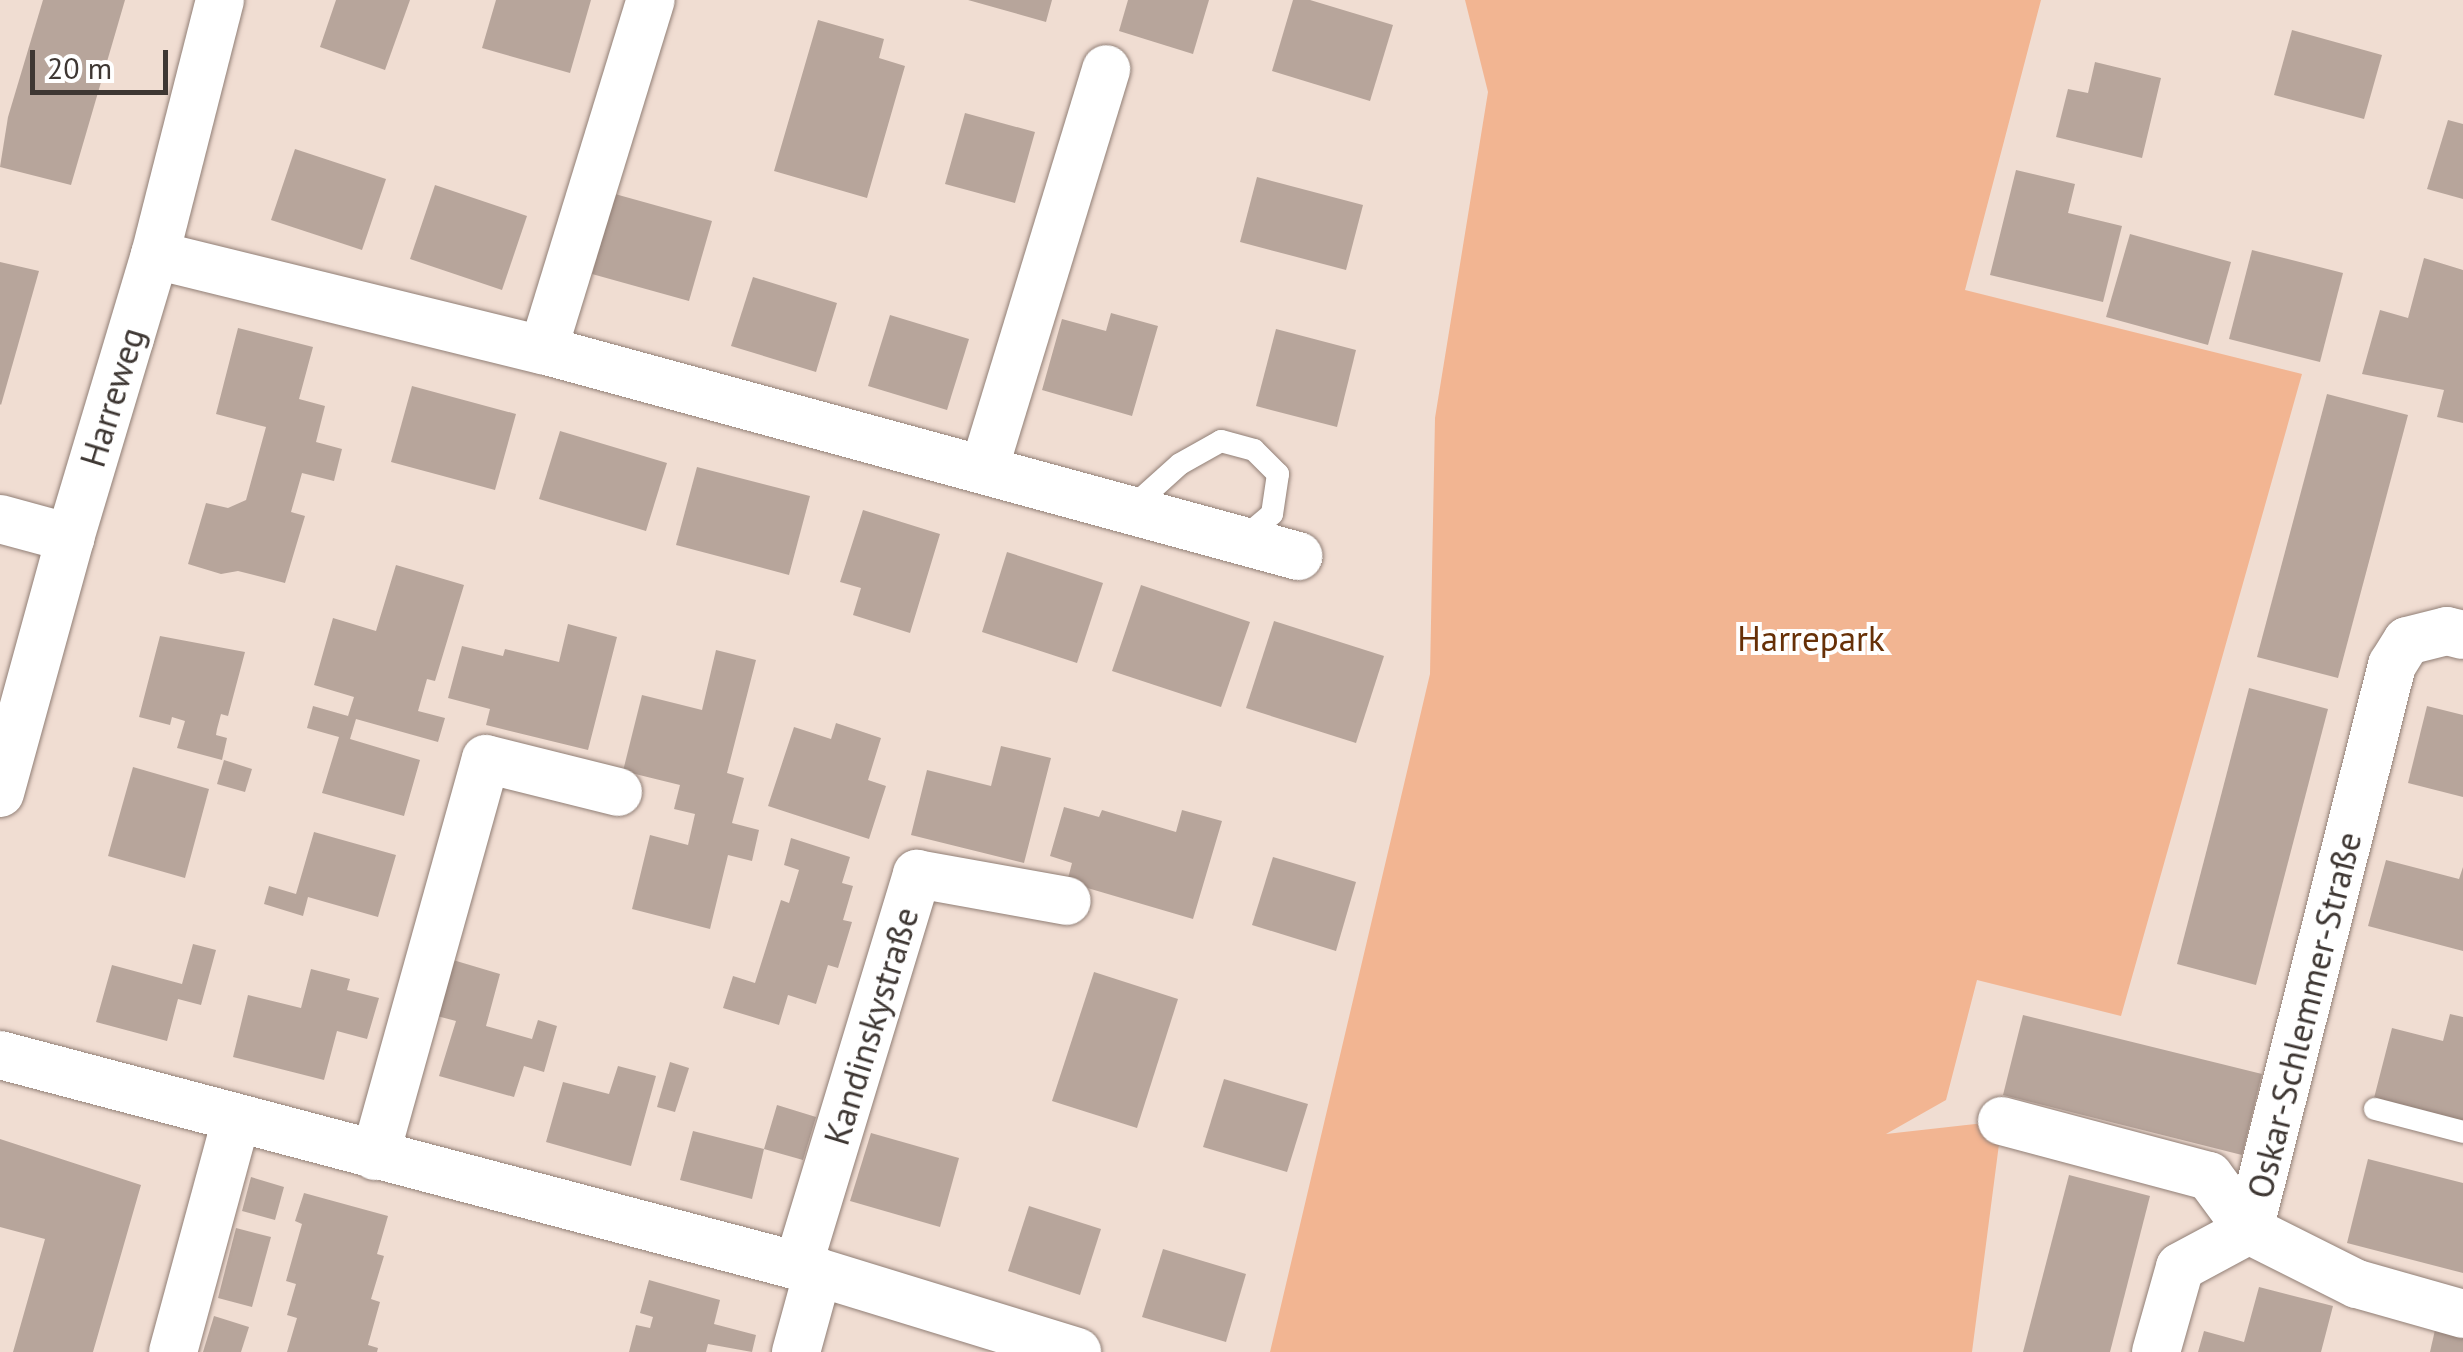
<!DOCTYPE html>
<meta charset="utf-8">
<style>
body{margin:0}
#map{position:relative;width:2463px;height:1352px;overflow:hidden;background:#f0ddd2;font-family:"PT Sans",sans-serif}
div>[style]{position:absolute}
.green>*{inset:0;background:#f2b592}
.building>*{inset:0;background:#b7a59b}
.roads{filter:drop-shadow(0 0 2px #917f76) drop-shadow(0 0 2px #917f76)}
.lane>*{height:22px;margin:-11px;padding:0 11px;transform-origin:11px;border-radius:11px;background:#fff}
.street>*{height:48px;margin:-24px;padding:0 24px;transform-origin:24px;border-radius:24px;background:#fff}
span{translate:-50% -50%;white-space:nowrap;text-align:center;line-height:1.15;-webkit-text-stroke:8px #fff;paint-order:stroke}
.street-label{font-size:35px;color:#3e3733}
.park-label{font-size:35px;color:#673007}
.scale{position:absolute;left:30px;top:50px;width:138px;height:45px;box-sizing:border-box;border:5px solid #3e3733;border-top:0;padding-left:12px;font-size:30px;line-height:35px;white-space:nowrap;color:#3e3733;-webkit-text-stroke:8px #fff;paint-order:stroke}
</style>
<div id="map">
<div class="green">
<div style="clip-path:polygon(1465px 0,2041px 0,1965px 290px,2302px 374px,2121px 1016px,1977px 980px,1946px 1100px,1886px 1134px,2002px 1121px,1972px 1352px,1270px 1352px,1430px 674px,1435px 418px,1488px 92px)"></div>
</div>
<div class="building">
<div style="clip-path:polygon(43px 0,125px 0,71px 185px,0 167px,8px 117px)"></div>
<div style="clip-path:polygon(336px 0,410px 0,385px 70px,320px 47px)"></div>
<div style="clip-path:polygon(496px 0,591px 0,570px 73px,482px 48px)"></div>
<div style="clip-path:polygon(968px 0,1052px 0,1046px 22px)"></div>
<div style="clip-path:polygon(1128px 0,1209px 0,1193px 54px,1119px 31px)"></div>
<div style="clip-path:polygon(1293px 0,1310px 0,1393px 25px,1370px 101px,1272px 71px)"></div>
<div style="clip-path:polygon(818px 20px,884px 39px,879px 58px,905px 66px,867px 198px,774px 171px)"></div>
<div style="clip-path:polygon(2292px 30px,2382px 55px,2364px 119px,2274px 95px)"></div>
<div style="clip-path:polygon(2095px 62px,2161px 78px,2142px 158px,2056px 137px,2068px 89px,2088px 93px)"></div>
<div style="clip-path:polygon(965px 113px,1035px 132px,1015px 203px,945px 184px)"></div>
<div style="clip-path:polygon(2448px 120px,2463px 124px,2463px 199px,2427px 189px)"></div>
<div style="clip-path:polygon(295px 149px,386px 179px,362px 250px,271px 220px)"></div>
<div style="clip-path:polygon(2016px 170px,2075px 184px,2068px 213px,2122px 226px,2103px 302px,1990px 275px)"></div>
<div style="clip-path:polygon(1257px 177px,1363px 205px,1346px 270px,1240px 242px)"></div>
<div style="clip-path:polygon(435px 185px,527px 216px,502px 290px,410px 259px)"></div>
<div style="clip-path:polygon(615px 194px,712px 221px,689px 301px,592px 274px)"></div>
<div style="clip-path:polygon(2130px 234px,2231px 262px,2208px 345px,2106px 317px)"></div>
<div style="clip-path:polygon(2252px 250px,2343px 273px,2320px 362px,2229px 339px)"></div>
<div style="clip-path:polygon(2424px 258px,2463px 270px,2463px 423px,2437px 417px,2444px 390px,2362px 374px,2380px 310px,2408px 318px)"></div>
<div style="clip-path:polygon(0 262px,39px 271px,1px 405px,0 404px)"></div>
<div style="clip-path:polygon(753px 277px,837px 303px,816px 372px,731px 346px)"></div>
<div style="clip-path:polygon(1111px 313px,1158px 326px,1132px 416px,1042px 390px,1062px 319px,1106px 331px)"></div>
<div style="clip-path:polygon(890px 315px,969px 339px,947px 410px,868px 386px)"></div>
<div style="clip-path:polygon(238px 328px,313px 347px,299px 399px,325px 406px,316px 442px,342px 449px,334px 481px,302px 473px,291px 512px,305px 516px,285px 583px,238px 571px,221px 574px,188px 564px,206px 503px,228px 508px,246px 500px,266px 427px,216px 414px)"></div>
<div style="clip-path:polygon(1276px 329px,1356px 350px,1337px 427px,1256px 406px)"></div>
<div style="clip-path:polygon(412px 386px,516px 414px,495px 490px,391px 462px)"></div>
<div style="clip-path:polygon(2327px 394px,2408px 415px,2338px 678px,2257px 657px)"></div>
<div style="clip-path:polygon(560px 431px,667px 463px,646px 531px,539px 499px)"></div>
<div style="clip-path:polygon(697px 467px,810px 496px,789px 575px,676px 545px)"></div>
<div style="clip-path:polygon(863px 510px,940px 534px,910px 633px,853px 615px,861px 588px,840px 582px)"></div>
<div style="clip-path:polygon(1007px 552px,1103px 583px,1077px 663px,982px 632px)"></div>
<div style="clip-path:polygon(396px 565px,464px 585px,435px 681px,427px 679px,418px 711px,445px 718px,438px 742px,356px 719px,350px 739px,420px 760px,404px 816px,322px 793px,339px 737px,307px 728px,313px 706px,348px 716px,354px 697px,314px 685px,333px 618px,376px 631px)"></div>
<div style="clip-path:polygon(1141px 585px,1250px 622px,1221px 707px,1112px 671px)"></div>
<div style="clip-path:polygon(1274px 621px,1384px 656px,1356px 743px,1246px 708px)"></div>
<div style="clip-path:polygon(568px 624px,617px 637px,588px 750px,486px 725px,490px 709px,448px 698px,462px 646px,503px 656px,505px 649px,559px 662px)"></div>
<div style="clip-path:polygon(160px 636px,245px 652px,228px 716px,221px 714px,217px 729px,216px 735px,227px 738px,222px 760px,177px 748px,185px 721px,172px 717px,170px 725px,139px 717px)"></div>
<div style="clip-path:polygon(716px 650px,756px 660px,727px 773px,744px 778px,732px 823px,759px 830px,752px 861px,728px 855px,710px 929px,632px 909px,650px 835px,688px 845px,695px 814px,674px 809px,680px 785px,623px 771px,642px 695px,702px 710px)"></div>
<div style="clip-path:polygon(2249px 688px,2328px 709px,2256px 985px,2177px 964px)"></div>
<div style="clip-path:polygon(2427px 706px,2463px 715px,2463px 797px,2408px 783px)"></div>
<div style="clip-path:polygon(836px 723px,881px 738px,868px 780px,886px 786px,869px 839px,768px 806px,794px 727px,831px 739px)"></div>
<div style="clip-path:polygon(1001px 746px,1051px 758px,1024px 863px,911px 835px,927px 770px,991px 786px)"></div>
<div style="clip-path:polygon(224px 760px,252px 769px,245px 792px,217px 784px)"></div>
<div style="clip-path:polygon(133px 767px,209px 789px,185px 878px,108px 856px)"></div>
<div style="clip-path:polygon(1064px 807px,1099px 817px,1102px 810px,1176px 832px,1182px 810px,1222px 821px,1193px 919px,1067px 882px,1072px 863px,1050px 856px)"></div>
<div style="clip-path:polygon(314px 832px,396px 855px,378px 917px,308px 897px,303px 916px,264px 904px,269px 886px,296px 894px)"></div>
<div style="clip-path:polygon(791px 838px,850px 857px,842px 883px,853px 886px,843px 920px,852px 922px,838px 968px,828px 965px,816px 1004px,788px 995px,779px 1025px,723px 1008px,733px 976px,755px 983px,781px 900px,789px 903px,799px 870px,784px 865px)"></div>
<div style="clip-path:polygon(1273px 857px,1356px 882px,1336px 951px,1252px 925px)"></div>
<div style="clip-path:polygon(2386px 860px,2459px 879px,2463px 867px,2463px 951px,2368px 926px)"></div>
<div style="clip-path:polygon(193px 944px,216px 950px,201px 1005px,178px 999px,167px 1041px,96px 1022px,112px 965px,182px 984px)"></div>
<div style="clip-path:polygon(453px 960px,500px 974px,486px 1026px,532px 1039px,538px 1020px,557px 1026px,544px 1072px,524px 1066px,514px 1097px,439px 1076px,456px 1021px,437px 1016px)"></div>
<div style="clip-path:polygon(311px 969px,350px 979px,347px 990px,379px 998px,367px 1039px,337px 1031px,324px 1080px,233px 1057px,248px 995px,301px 1008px)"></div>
<div style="clip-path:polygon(1094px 972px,1178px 999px,1137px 1128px,1052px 1101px)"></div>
<div style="clip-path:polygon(2450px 1014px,2463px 1017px,2463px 1121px,2374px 1098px,2392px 1028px,2443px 1041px)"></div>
<div style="clip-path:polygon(2023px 1015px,2262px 1074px,2242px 1155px,2003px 1095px)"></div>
<div style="clip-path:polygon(670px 1062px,689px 1068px,675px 1112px,657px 1107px)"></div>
<div style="clip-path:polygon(618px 1066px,656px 1076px,631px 1166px,546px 1142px,563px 1082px,609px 1094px)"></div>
<div style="clip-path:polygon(1224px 1079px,1308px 1104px,1287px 1172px,1203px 1147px)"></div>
<div style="clip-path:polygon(777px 1105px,816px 1117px,803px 1160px,764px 1149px,752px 1199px,680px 1180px,693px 1131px,764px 1149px)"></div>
<div style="clip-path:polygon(871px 1133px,959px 1158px,940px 1227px,850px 1201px)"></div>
<div style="clip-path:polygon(0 1139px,141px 1185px,93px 1352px,13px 1352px,45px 1239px,0 1227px)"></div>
<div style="clip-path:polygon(2368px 1159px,2463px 1183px,2463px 1273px,2347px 1243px)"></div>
<div style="clip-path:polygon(2069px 1175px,2150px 1196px,2110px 1352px,2023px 1352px)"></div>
<div style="clip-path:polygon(251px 1177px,284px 1187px,275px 1220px,242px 1211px)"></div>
<div style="clip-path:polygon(304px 1193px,388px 1216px,377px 1254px,384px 1256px,371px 1299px,380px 1302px,368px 1345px,378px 1348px,377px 1352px,287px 1352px,297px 1318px,287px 1315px,296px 1284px,286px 1281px,302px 1224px,295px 1221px)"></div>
<div style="clip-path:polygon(1029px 1206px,1101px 1229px,1080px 1295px,1008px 1271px)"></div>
<div style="clip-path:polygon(236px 1228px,271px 1237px,252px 1307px,218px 1298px)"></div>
<div style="clip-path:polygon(1163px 1249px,1246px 1274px,1226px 1342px,1142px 1317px)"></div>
<div style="clip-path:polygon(649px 1280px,720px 1300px,714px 1324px,756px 1335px,752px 1352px,708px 1344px,706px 1352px,629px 1352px,636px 1325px,650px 1328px,653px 1317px,640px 1313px)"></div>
<div style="clip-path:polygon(2259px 1287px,2333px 1306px,2321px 1352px,2198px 1352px,2204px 1331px,2244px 1342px)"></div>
<div style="clip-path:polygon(214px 1316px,249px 1327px,241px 1352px,203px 1352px)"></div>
<div style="clip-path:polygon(2435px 1330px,2463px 1337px,2463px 1352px,2430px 1352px)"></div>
</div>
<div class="roads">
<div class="lane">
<div style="left:1130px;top:509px;width:67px;rotate:-42deg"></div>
<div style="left:1180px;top:464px;width:47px;rotate:-29.3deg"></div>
<div style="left:1221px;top:441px;width:34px;rotate:15deg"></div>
<div style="left:1254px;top:450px;width:34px;rotate:45deg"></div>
<div style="left:1278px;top:474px;width:40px;rotate:98.5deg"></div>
<div style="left:1272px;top:514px;width:25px;rotate:140deg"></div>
<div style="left:1253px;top:530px;width:14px;rotate:176deg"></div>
<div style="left:2375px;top:1109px;width:91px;rotate:14.6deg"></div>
</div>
<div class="street">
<div style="left:155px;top:255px;width:399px;rotate:13.8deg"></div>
<div style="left:543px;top:350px;width:783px;rotate:15.26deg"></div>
<div style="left:543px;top:350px;width:366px;rotate:-72.9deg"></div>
<div style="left:984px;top:469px;width:418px;rotate:-73deg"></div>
<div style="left:0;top:519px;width:73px;rotate:15.2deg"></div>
<div style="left:0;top:793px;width:264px;rotate:-74.6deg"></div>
<div style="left:70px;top:538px;width:295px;rotate:-73.3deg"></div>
<div style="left:155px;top:255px;width:263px;rotate:-75.7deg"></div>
<div style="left:0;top:1055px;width:825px;rotate:14.81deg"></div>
<div style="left:798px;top:1266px;width:292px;rotate:17.1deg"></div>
<div style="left:2002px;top:1121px;width:214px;rotate:14.9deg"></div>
<div style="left:2209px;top:1176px;width:67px;rotate:53.5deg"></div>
<div style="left:2249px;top:1230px;width:121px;rotate:26.6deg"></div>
<div style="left:2357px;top:1284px;width:110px;rotate:15.8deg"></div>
<div style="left:375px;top:1156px;width:412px;rotate:-74.4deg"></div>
<div style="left:486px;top:759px;width:136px;rotate:14deg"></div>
<div style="left:798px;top:1266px;width:410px;rotate:-73.1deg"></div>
<div style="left:917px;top:874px;width:152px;rotate:10.2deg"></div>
<div style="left:173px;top:1352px;width:240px;rotate:-74.8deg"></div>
<div style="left:796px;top:1352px;width:83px;rotate:-74.6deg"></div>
<div style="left:2156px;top:1352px;width:88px;rotate:-74.2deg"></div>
<div style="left:2180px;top:1267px;width:78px;rotate:-28.2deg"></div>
<div style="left:2249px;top:1230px;width:583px;rotate:-75.8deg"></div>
<div style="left:2392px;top:665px;width:28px;rotate:-58deg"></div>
<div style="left:2407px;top:641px;width:41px;rotate:-14deg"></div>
<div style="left:2447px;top:631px;width:16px;rotate:14deg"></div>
</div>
</div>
<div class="street-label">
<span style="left:112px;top:397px;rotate:-73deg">Harreweg</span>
<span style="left:2304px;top:1015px;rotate:-76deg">Oskar-Schlemmer-Straße</span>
<span style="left:871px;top:1026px;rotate:-73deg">Kandinskystraße</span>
</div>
<div class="park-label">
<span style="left:1811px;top:638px">Harrepark</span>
</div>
<div class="scale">20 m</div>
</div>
